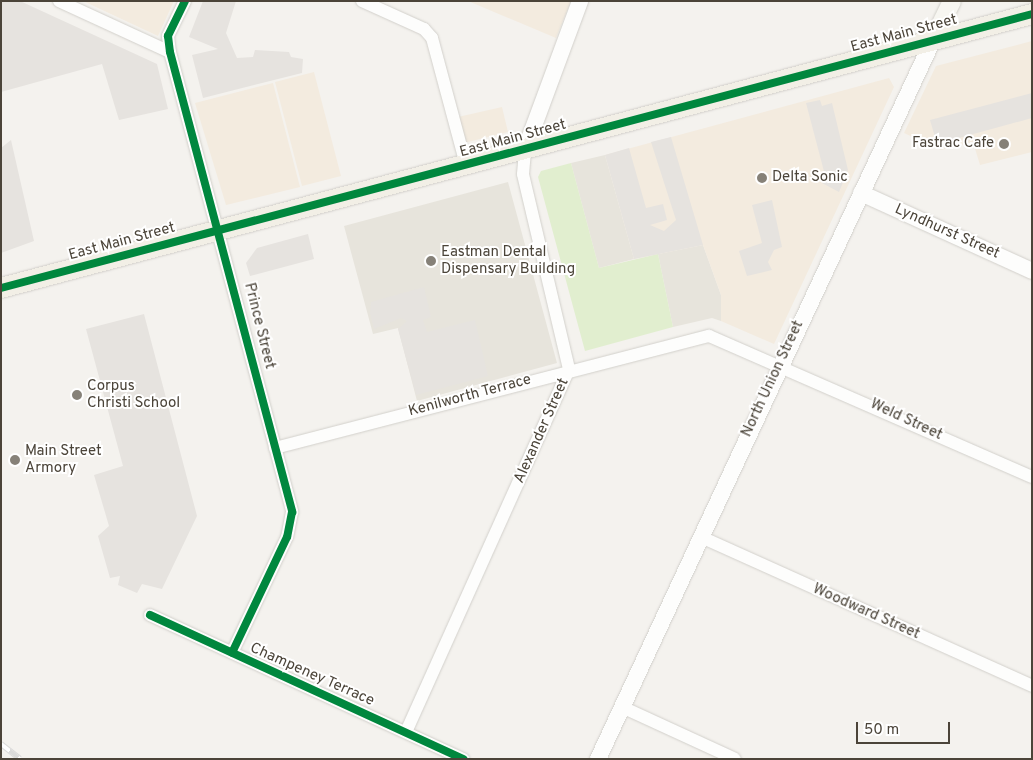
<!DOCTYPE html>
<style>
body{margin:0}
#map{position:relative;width:1033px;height:760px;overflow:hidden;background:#f4f2ee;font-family:Overpass,sans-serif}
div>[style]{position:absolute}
.residential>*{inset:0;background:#e7e4dc}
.commercial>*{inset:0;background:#f3ebdf}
.green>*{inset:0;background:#e1eecf}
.parking>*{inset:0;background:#e6e3df}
.roads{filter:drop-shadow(0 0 1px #d2d0cb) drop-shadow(0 0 1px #d2d0cb)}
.minor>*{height:12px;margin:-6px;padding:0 6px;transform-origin:6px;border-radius:6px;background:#fdfdfc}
.tertiary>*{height:16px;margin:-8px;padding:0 8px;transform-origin:8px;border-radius:8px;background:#fdfdfc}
.secondary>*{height:18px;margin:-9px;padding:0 9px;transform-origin:9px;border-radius:9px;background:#f7f6f1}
.primary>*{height:20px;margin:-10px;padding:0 10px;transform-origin:10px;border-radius:10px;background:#f2efe6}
.rail>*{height:5.5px;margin-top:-2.75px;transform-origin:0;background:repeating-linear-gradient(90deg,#fff 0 11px,#dbdbda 0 22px);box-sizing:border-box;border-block:1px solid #dbdbda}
.cycleway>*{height:8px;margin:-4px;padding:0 4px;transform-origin:4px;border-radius:4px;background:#00873e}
.dots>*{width:14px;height:14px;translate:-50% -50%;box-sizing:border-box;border:2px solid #fff;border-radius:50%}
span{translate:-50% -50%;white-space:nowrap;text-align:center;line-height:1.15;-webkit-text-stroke:4px #fff;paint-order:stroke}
.street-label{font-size:15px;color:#4b4439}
.poi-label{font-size:15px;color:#4b4439}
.right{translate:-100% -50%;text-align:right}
.left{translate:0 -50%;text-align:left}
.frame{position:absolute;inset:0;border:2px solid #4b4439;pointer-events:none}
.scale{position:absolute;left:856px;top:722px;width:94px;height:22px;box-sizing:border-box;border:2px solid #4b4439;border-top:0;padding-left:6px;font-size:15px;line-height:18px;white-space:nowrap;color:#4b4439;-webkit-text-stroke:4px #fff;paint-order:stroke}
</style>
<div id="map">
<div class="residential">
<div style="clip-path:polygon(605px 155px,634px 259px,599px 268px,571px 163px)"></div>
<div style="clip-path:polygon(508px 182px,557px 363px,417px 401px,398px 328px,373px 334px,344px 226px)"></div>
<div style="clip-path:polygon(703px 245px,721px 295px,721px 321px,712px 318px,673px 327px,658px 254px)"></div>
</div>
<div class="commercial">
<div style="clip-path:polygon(83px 1px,174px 1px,158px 36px)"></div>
<div style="clip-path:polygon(468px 1px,571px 1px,556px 38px)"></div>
<div style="clip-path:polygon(1032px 41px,1032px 152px,980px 165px,973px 142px,941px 150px,904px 133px,936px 66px)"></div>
<div style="clip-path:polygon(314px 72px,341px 176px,302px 186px,275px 82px)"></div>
<div style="clip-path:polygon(889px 78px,894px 87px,774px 344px,721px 321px,721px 295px,703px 245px,634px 259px,605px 155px)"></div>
<div style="clip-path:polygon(273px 83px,300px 187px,226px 205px,195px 103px)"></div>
<div style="clip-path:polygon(502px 107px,508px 132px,464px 143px,458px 117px)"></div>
</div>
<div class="green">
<div style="clip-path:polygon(571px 163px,599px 268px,658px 254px,673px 327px,585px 351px,538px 177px,541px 171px)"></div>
</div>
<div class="parking">
<div style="clip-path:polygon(1px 1px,20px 1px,157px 64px,168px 109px,119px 120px,102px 64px,1px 92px)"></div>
<div style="clip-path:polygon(203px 1px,236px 1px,226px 33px,237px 58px,253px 57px,255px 50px,289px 52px,291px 57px,303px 59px,302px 73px,203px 98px,192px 55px,218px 49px,189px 37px)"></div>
<div style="clip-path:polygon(1032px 93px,1032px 118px,937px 144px,930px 120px)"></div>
<div style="clip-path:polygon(820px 100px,822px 106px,832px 103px,848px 170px,839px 192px,822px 183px,826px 179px,806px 103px)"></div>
<div style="clip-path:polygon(671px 137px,703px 245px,634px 259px,605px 155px,629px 148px,646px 208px,663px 204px,667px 220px,650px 225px,664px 231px,676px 220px,651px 142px)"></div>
<div style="clip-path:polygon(11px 140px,34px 241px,1px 253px,1px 148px)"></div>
<div style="clip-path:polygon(772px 200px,782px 247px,774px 250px,768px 262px,772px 270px,747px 276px,739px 251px,762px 243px,752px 205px)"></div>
<div style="clip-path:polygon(308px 234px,314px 259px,250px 276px,246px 263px,257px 248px)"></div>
<div style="clip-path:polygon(424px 287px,431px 317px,423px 320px,427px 332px,475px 320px,488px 376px,416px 395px,398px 329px,407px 321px,401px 318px,374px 329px,370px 313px,371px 302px)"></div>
<div style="clip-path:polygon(144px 314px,197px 516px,162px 589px,142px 584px,137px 593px,118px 585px,120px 576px,110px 578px,98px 536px,109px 526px,94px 475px,123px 466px,86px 329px)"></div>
</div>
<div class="roads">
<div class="minor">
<div style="left:59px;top:1px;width:122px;rotate:24.7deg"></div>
<div style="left:185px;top:1px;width:39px;rotate:116deg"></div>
<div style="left:168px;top:36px;width:16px;rotate:83deg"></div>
<div style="left:170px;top:52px;width:476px;rotate:75.1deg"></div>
<div style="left:292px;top:512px;width:25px;rotate:101deg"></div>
<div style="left:287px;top:537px;width:128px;rotate:115.4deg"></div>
<div style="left:362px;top:1px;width:68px;rotate:24.3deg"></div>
<div style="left:424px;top:29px;width:12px;rotate:48deg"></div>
<div style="left:432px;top:38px;width:131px;rotate:75deg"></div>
<div style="left:275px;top:448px;width:448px;rotate:-14.5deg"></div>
<div style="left:709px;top:336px;width:352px;rotate:23.6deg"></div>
<div style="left:701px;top:537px;width:363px;rotate:24.2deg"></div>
<div style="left:150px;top:615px;width:345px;rotate:24.7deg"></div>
<div style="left:622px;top:707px;width:124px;rotate:24.7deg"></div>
<div style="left:406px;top:732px;width:398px;rotate:-65.8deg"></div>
<div style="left:569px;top:369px;width:200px;rotate:-103.3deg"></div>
<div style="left:523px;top:174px;width:24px;rotate:-85deg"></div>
</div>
<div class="tertiary">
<div style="left:525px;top:150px;width:159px;rotate:-69.7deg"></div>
<div style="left:861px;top:193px;width:188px;rotate:24.5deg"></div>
<div style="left:598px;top:759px;width:793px;rotate:-65.02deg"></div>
</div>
<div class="secondary">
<div style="left:933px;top:40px;width:43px;rotate:-64deg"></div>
</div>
<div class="primary">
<div style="left:1px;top:288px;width:1067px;rotate:-14.88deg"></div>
</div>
</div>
<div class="rail">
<div style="left:1px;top:744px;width:24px;rotate:38deg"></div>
</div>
<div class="cycleway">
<div style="left:185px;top:1px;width:39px;rotate:116deg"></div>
<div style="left:168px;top:36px;width:16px;rotate:83deg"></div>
<div style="left:170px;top:52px;width:476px;rotate:75.1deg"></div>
<div style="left:292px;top:512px;width:25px;rotate:101deg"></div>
<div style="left:287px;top:537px;width:128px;rotate:115.4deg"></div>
<div style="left:1px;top:288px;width:1067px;rotate:-14.88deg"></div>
<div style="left:150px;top:615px;width:345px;rotate:24.7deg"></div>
</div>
<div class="dots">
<div style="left:1004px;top:144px;background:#868178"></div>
<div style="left:762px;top:178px;background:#868178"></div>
<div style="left:431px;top:261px;background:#868178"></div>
<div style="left:77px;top:395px;background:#868178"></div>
<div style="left:15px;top:460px;background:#868178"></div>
</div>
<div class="street-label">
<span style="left:904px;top:34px;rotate:-15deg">East Main Street</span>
<span style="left:513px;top:139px;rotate:-15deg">East Main Street</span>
<span style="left:947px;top:232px;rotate:24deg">Lyndhurst Street</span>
<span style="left:122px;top:242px;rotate:-15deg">East Main Street</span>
<span style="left:259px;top:326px;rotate:76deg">Prince Street</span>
<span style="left:773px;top:379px;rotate:-65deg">North Union Street</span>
<span style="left:470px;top:396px;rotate:-15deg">Kenilworth Terrace</span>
<span style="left:906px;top:420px;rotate:25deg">Weld Street</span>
<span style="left:542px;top:431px;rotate:-66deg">Alexander Street</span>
<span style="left:866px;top:612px;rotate:24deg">Woodward Street</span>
<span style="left:312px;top:675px;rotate:24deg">Champeney Terrace</span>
</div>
<div class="poi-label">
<span class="right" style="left:994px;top:144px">Fastrac Cafe</span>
<span class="left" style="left:772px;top:178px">Delta Sonic</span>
<span class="left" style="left:441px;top:261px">Eastman Dental<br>Dispensary Building</span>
<span class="left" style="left:87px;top:395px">Corpus<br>Christi School</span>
<span class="left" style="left:25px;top:460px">Main Street<br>Armory</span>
</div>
<div class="frame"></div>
<div class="scale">50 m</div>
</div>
